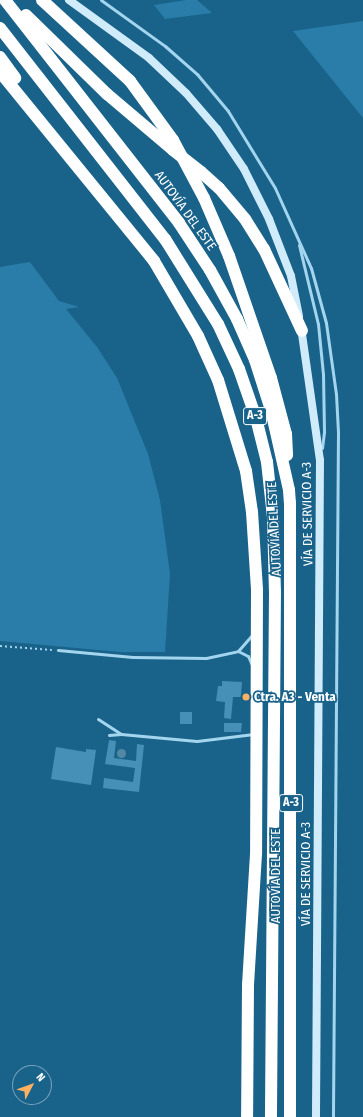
<!DOCTYPE html>
<meta charset="utf-8">
<style>
body{margin:0}
#map{position:relative;width:363px;height:1117px;overflow:hidden;background:#19638b;font-family:"Fira Sans Condensed",sans-serif}
div>[style]{position:absolute}
.green>*{inset:0;background:#297da8}
.water>*{inset:0;background:#5288a3}
.round{border-radius:50%}
.building>*{inset:0;background:#468fb6}
.path>*{height:1.5px;margin-top:-0.75px;transform-origin:0;background:repeating-linear-gradient(90deg,#a3d5ee 0 2px,transparent 0 5px)}
.service>*{height:3px;margin:-1.5px;padding:0 1.5px;transform-origin:1.5px;border-radius:1.5px;background:#a3d5ee}
.secondary>*{height:8px;margin:-4px;padding:0 4px;transform-origin:4px;border-radius:4px;background:#d0ebfa}
.motorway>*{height:12px;margin:-6px;padding:0 6px;transform-origin:6px;border-radius:6px;background:#fff}
.motorway-bridge>*{height:12px;margin:-6px;padding:0 6px;transform-origin:6px;border-radius:6px;background:#fff}
.dots>*{width:11px;height:11px;translate:-50% -50%;box-sizing:border-box;border:2px solid #19638b;border-radius:50%}
span{translate:-50% -50%;white-space:nowrap;text-align:center;line-height:1.15;-webkit-text-stroke:3.5px #19638b;paint-order:stroke}
.shield-label span{padding:1px 3px;background:#19638b;border:1px solid;border-radius:3px;-webkit-text-stroke-width:0}
.shield-label{font-size:12px;color:#fff;font-weight:700}
.street-label{font-size:13px;color:#fff}
.poi-label{font-size:13px;color:#fff;font-weight:700}
.left{translate:0 -50%;text-align:left}
.north{position:absolute;left:12px;top:1065px;width:40px;height:40px;box-sizing:border-box;background:#19638b;border:1px solid #75a1b9;border-radius:50%;rotate:49deg;font-size:11px;font-weight:700;line-height:16px;text-align:center;color:#fff}
.north::after{content:'';display:block;margin:auto;width:14px;height:18px;background:#ffb060;clip-path:polygon(50% 0,100% 100%,50% 72%,0 100%)}
</style>
<div id="map">
<div class="green">
<div style="clip-path:polygon(186px 0,197px 0,212px 13px,165px 19px,154px 5px)"></div>
<div style="clip-path:polygon(363px 21px,363px 118px,293px 31px)"></div>
<div style="clip-path:polygon(30px 262px,59px 301px,79px 307px,66px 309px,97px 347px,117px 378px,148px 454px,160px 500px,170px 574px,165px 652px,120px 652px,0 641px,0 267px)"></div>
</div>
<div class="water">
<div class="round" style="left:116.5px;top:748.5px;width:9px;height:9px"></div>
</div>
<div class="building">
<div style="clip-path:polygon(222px 681px,242px 682px,241px 697px,233px 697px,231px 719px,224px 718px,225px 702px,216px 701px,218px 686px,222px 686px)"></div>
<div style="clip-path:polygon(180px 712px,192px 712px,192px 724px,180px 724px)"></div>
<div style="clip-path:polygon(224px 723px,242px 723px,241px 732px,224px 732px)"></div>
<div style="clip-path:polygon(109px 740px,116px 741px,114px 758px,136px 761px,137px 744px,144px 745px,139px 792px,103px 788px,104px 778px,133px 782px,135px 768px,105px 764px)"></div>
<div style="clip-path:polygon(56px 747px,86px 752px,86px 749px,96px 750px,91px 785px,51px 779px)"></div>
</div>
<div class="path">
<div style="left:0;top:646px;width:52px;rotate:4.4deg"></div>
</div>
<div class="service">
<div style="left:101px;top:0;width:79px;rotate:35.7deg"></div>
<div style="left:165px;top:46px;width:43px;rotate:41.2deg"></div>
<div style="left:197px;top:74px;width:48px;rotate:50deg"></div>
<div style="left:228px;top:111px;width:90px;rotate:58.6deg"></div>
<div style="left:275px;top:188px;width:88px;rotate:65.8deg"></div>
<div style="left:311px;top:268px;width:57px;rotate:74.7deg"></div>
<div style="left:326px;top:323px;width:72px;rotate:82deg"></div>
<div style="left:336px;top:394px;width:38px;rotate:87deg"></div>
<div style="left:338px;top:432px;width:685px;rotate:90.42deg"></div>
<div style="left:299px;top:245px;width:81px;rotate:76.5deg"></div>
<div style="left:318px;top:324px;width:50px;rotate:84.3deg"></div>
<div style="left:323px;top:374px;width:58px;rotate:89deg"></div>
<div style="left:324px;top:432px;width:16px;rotate:97deg"></div>
<div style="left:58px;top:650px;width:75px;rotate:5.3deg"></div>
<div style="left:133px;top:657px;width:73px;rotate:0.8deg"></div>
<div style="left:206px;top:658px;width:33px;rotate:-12deg"></div>
<div style="left:238px;top:651px;width:21px;rotate:-49deg"></div>
<div style="left:238px;top:651px;width:11px;rotate:27deg"></div>
<div style="left:248px;top:656px;width:10px;rotate:66deg"></div>
<div style="left:98px;top:719px;width:27px;rotate:33deg"></div>
<div style="left:121px;top:734px;width:76px;rotate:5.3deg"></div>
<div style="left:197px;top:741px;width:57px;rotate:-7deg"></div>
<div style="left:109px;top:735px;width:12px;rotate:-5deg"></div>
</div>
<div class="secondary">
<div style="left:69px;top:0;width:99px;rotate:35.9deg"></div>
<div style="left:149px;top:58px;width:51px;rotate:43.4deg"></div>
<div style="left:186px;top:93px;width:48px;rotate:49.3deg"></div>
<div style="left:217px;top:129px;width:48px;rotate:56deg"></div>
<div style="left:244px;top:169px;width:56px;rotate:63.4deg"></div>
<div style="left:269px;top:219px;width:61px;rotate:68.9deg"></div>
<div style="left:291px;top:276px;width:41px;rotate:78.7deg"></div>
<div style="left:301px;top:327px;width:134px;rotate:81.9deg"></div>
<div style="left:320px;top:460px;width:657px;rotate:90.35deg"></div>
</div>
<div class="motorway">
<div style="left:5px;top:0;width:283px;rotate:52deg"></div>
<div style="left:179px;top:223px;width:56px;rotate:56.6deg"></div>
<div style="left:210px;top:270px;width:56px;rotate:61.1deg"></div>
<div style="left:237px;top:319px;width:45px;rotate:66.3deg"></div>
<div style="left:255px;top:360px;width:52px;rotate:72.3deg"></div>
<div style="left:271px;top:410px;width:82px;rotate:77.3deg"></div>
<div style="left:289px;top:490px;width:13px;rotate:86deg"></div>
<div style="left:290px;top:503px;width:614px;rotate:90deg"></div>
<div style="left:42px;top:0;width:120px;rotate:42.6deg"></div>
<div style="left:130px;top:81px;width:73px;rotate:53.9deg"></div>
<div style="left:173px;top:140px;width:66px;rotate:61.9deg"></div>
<div style="left:204px;top:198px;width:63px;rotate:66.7deg"></div>
<div style="left:229px;top:256px;width:129px;rotate:71deg"></div>
<div style="left:271px;top:378px;width:58px;rotate:75deg"></div>
<div style="left:286px;top:434px;width:21px;rotate:87deg"></div>
<div style="left:26px;top:15px;width:113px;rotate:44.3deg"></div>
<div style="left:107px;top:94px;width:87px;rotate:40.3deg"></div>
<div style="left:0;top:28px;width:268px;rotate:52deg"></div>
<div style="left:165px;top:239px;width:100px;rotate:58.1deg"></div>
<div style="left:218px;top:324px;width:50px;rotate:65deg"></div>
<div style="left:239px;top:369px;width:52px;rotate:70.9deg"></div>
<div style="left:256px;top:418px;width:45px;rotate:76deg"></div>
<div style="left:267px;top:462px;width:55px;rotate:83.8deg"></div>
<div style="left:273px;top:517px;width:74px;rotate:88.5deg"></div>
<div style="left:275px;top:591px;width:526px;rotate:90.44deg"></div>
<div style="left:0;top:57px;width:26px;rotate:54deg"></div>
<div style="left:0;top:72px;width:244px;rotate:50.8deg"></div>
<div style="left:154px;top:261px;width:87px;rotate:59.6deg"></div>
<div style="left:198px;top:336px;width:48px;rotate:65.6deg"></div>
<div style="left:218px;top:380px;width:95px;rotate:72.9deg"></div>
<div style="left:246px;top:471px;width:41px;rotate:81.7deg"></div>
<div style="left:252px;top:512px;width:78px;rotate:86.3deg"></div>
<div style="left:257px;top:590px;width:264px;rotate:90.2deg"></div>
<div style="left:256px;top:854px;width:131px;rotate:93.5deg"></div>
<div style="left:248px;top:985px;width:132px;rotate:90.4deg"></div>
<div style="left:201px;top:172px;width:24px;rotate:42deg"></div>
<div style="left:219px;top:188px;width:40px;rotate:50deg"></div>
<div style="left:245px;top:219px;width:36px;rotate:58deg"></div>
<div style="left:264px;top:249px;width:90px;rotate:65.1deg"></div>
</div>
<div class="motorway-bridge">
<div style="left:173px;top:150px;width:36px;rotate:38deg"></div>
</div>
<div class="dots">
<div style="left:246px;top:697px;background:#ffb060"></div>
</div>
<div class="shield-label">
<span style="left:255px;top:416px">A-3</span>
<span style="left:291px;top:803px">A-3</span>
</div>
<div class="street-label">
<span style="left:185px;top:211px;rotate:54deg">AUTOVÍA DEL ESTE</span>
<span style="left:308px;top:514px;rotate:-91deg">VÍA DE SERVICIO A-3</span>
<span style="left:275px;top:529px;rotate:-93deg">AUTOVÍA DEL ESTE</span>
<span style="left:306px;top:874px;rotate:-90deg">VÍA DE SERVICIO A-3</span>
<span style="left:276px;top:876px;rotate:-90deg">AUTOVÍA DEL ESTE</span>
</div>
<div class="poi-label">
<span class="left" style="left:254px;top:697px">Ctra. A3 - Venta</span>
</div>
<div class="north">N</div>
</div>
